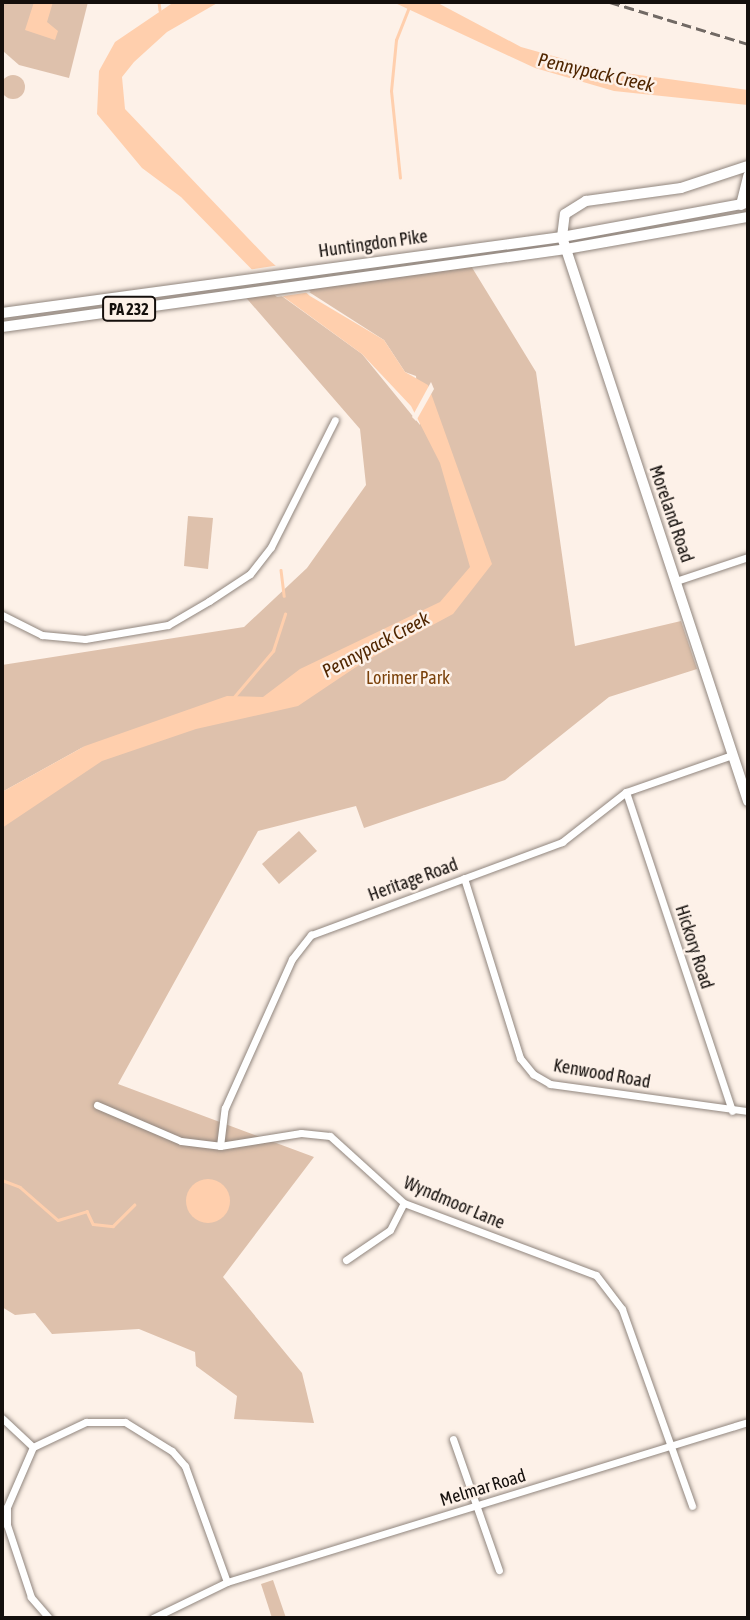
<!DOCTYPE html>
<style>
body{margin:0}
#map{position:relative;width:750px;height:1620px;overflow:hidden;background:#fdf1e8;font-family:"Asap Condensed",sans-serif}
div>[style]{position:absolute}
.green>*{inset:0;background:#dec1ac}
.round{border-radius:50%}
.water>*{inset:0;background:#ffcfad}
.pier>*{inset:0;background:#fdf1e8}
.stream>*{height:2.5px;margin:-1.25px;padding:0 1.25px;transform-origin:1.25px;border-radius:1.25px;background:#ffcfad}
.roads{filter:drop-shadow(0 0 2px #91867e) drop-shadow(0 0 2px #91867e)}
.street>*{height:7px;margin:-3.5px;padding:0 3.5px;transform-origin:3.5px;border-radius:3.5px;background:#fff}
.secondary>*{height:10px;margin:-5px;padding:0 5px;transform-origin:5px;border-radius:5px;background:#fff}
.primary>*{height:10px;margin:-5px;padding:0 5px;transform-origin:5px;border-radius:5px;background:#fff}
.rail>*{height:2.5px;margin-top:-1.25px;transform-origin:0;background:repeating-linear-gradient(90deg,#716964 0 10px,transparent 0 15px)}
span{translate:-50% -50%;white-space:nowrap;text-align:center;line-height:1.15;-webkit-text-stroke:5px #fdf1e8;paint-order:stroke}
.shield-label span{padding:2px 5px;background:#fdf1e8;border:2px solid;border-radius:5px;-webkit-text-stroke-width:0}
.shield-label{font-size:16px;color:#140f0c;font-weight:700}
.street-label{font-size:18px;color:#140f0c}
.park-label{font-size:18px;color:#7a410a}
.water-label{font-size:19px;color:#502600;font-style:italic}
.frame{position:absolute;inset:0;border:4px solid #140f0c;pointer-events:none}
</style>
<div id="map">
<div class="green">
<div style="clip-path:polygon(2px 2px,88px 2px,69px 78px,19px 65px,3px 51px)"></div>
<div class="round" style="left:1px;top:75px;width:24px;height:24px"></div>
<div style="clip-path:polygon(468px 261px,536px 372px,575px 646px,681px 621px,697px 669px,609px 697px,505px 780px,364px 828px,356px 806px,258px 831px,118px 1084px,314px 1157px,223px 1277px,302px 1373px,314px 1423px,234px 1419px,237px 1396px,196px 1366px,195px 1352px,139px 1329px,52px 1334px,35px 1313px,15px 1315px,2px 1307px,2px 803px,85px 746px,2px 792px,2px 665px,244px 627px,307px 568px,366px 485px,360px 429px,242px 293px,272px 289px,362px 354px,420px 425px,416px 376px,405px 372px,384px 340px,298px 285px)"></div>
<div style="clip-path:polygon(188px 516px,213px 518px,208px 569px,184px 566px)"></div>
<div style="clip-path:polygon(299px 831px,317px 851px,279px 884px,262px 864px)"></div>
<div style="clip-path:polygon(273px 1580px,286px 1618px,272px 1618px,261px 1584px)"></div>
</div>
<div class="water">
<div style="clip-path:polygon(34px 2px,53px 2px,47px 22px,58px 31px,55px 40px,25px 30px)"></div>
<div style="clip-path:polygon(174px 2px,219px 2px,167px 32px,134px 62px,122px 77px,125px 109px,268px 259px,310px 296px,384px 340px,405px 372px,428px 385px,492px 564px,453px 614px,362px 663px,298px 706px,196px 729px,102px 761px,2px 828px,2px 792px,85px 746px,227px 696px,263px 697px,300px 669px,440px 602px,470px 567px,440px 463px,411px 406px,362px 354px,266px 284px,181px 197px,142px 168px,97px 114px,99px 71px,115px 42px)"></div>
<div style="clip-path:polygon(393px 2px,436px 2px,521px 47px,603px 70px,748px 90px,748px 105px,614px 91px,535px 68px)"></div>
<div class="round" style="left:186px;top:1179px;width:44px;height:44px"></div>
</div>
<div class="pier">
<div style="clip-path:polygon(280px 265px,311px 292px,277px 297px,247px 270px)"></div>
<div style="clip-path:polygon(431px 382px,434px 389px,416px 421px,412px 417px)"></div>
</div>
<div class="stream">
<div style="left:159px;top:2px;width:8px;rotate:83deg"></div>
<div style="left:400px;top:178px;width:87px;rotate:-95.9deg"></div>
<div style="left:391px;top:91px;width:51px;rotate:-84.4deg"></div>
<div style="left:396px;top:40px;width:41px;rotate:-68.5deg"></div>
<div style="left:281px;top:570px;width:26px;rotate:83deg"></div>
<div style="left:233px;top:698px;width:62px;rotate:-49.6deg"></div>
<div style="left:273px;top:651px;width:39px;rotate:-72deg"></div>
<div style="left:2px;top:1180px;width:19px;rotate:21deg"></div>
<div style="left:20px;top:1187px;width:50px;rotate:41deg"></div>
<div style="left:58px;top:1220px;width:30px;rotate:-17deg"></div>
<div style="left:87px;top:1211px;width:14px;rotate:65deg"></div>
<div style="left:93px;top:1224px;width:20px;rotate:6deg"></div>
<div style="left:113px;top:1226px;width:30px;rotate:-45deg"></div>
</div>
<div class="roads">
<div class="street">
<div style="left:676px;top:581px;width:76px;rotate:-18.4deg"></div>
<div style="left:2px;top:615px;width:45px;rotate:26.6deg"></div>
<div style="left:42px;top:635px;width:43px;rotate:5.3deg"></div>
<div style="left:85px;top:639px;width:84px;rotate:-9.6deg"></div>
<div style="left:168px;top:625px;width:48px;rotate:-30.3deg"></div>
<div style="left:209px;top:601px;width:49px;rotate:-33.4deg"></div>
<div style="left:250px;top:574px;width:34px;rotate:-52deg"></div>
<div style="left:271px;top:547px;width:142px;rotate:-63.3deg"></div>
<div style="left:626px;top:792px;width:336px;rotate:71.6deg"></div>
<div style="left:464px;top:878px;width:189px;rotate:72.7deg"></div>
<div style="left:520px;top:1058px;width:21px;rotate:51deg"></div>
<div style="left:533px;top:1074px;width:20px;rotate:30deg"></div>
<div style="left:550px;top:1084px;width:200px;rotate:7.8deg"></div>
<div style="left:97px;top:1105px;width:91px;rotate:23.2deg"></div>
<div style="left:181px;top:1141px;width:39px;rotate:7deg"></div>
<div style="left:220px;top:1146px;width:82px;rotate:-9.1deg"></div>
<div style="left:301px;top:1133px;width:29px;rotate:6deg"></div>
<div style="left:330px;top:1136px;width:100px;rotate:42.2deg"></div>
<div style="left:404px;top:1203px;width:205px;rotate:20.6deg"></div>
<div style="left:596px;top:1275px;width:43px;rotate:52.6deg"></div>
<div style="left:622px;top:1309px;width:209px;rotate:70.4deg"></div>
<div style="left:220px;top:1146px;width:38px;rotate:-83deg"></div>
<div style="left:225px;top:1108px;width:163px;rotate:-65.8deg"></div>
<div style="left:292px;top:959px;width:31px;rotate:-52deg"></div>
<div style="left:311px;top:935px;width:268px;rotate:-20.3deg"></div>
<div style="left:562px;top:842px;width:81px;rotate:-38deg"></div>
<div style="left:626px;top:792px;width:112px;rotate:-19.2deg"></div>
<div style="left:346px;top:1260px;width:53px;rotate:-34.3deg"></div>
<div style="left:390px;top:1230px;width:30px;rotate:-63deg"></div>
<div style="left:2px;top:1418px;width:42px;rotate:43.1deg"></div>
<div style="left:453px;top:1439px;width:139px;rotate:70.7deg"></div>
<div style="left:49px;top:1618px;width:28px;rotate:-131deg"></div>
<div style="left:31px;top:1597px;width:76px;rotate:-108.4deg"></div>
<div style="left:7px;top:1525px;width:18px;rotate:-90deg"></div>
<div style="left:7px;top:1507px;width:65px;rotate:-66.6deg"></div>
<div style="left:33px;top:1447px;width:59px;rotate:-25.3deg"></div>
<div style="left:86px;top:1422px;width:39px"></div>
<div style="left:125px;top:1422px;width:55px;rotate:31.7deg"></div>
<div style="left:172px;top:1451px;width:20px;rotate:49deg"></div>
<div style="left:185px;top:1466px;width:123px;rotate:70.1deg"></div>
<div style="left:153px;top:1618px;width:82px;rotate:-25.9deg"></div>
<div style="left:227px;top:1582px;width:545px;rotate:-17.07deg"></div>
</div>
<div class="secondary">
<div style="left:562px;top:237px;width:594px;rotate:71.75deg"></div>
</div>
<div class="primary">
<div style="left:741px;top:205px;width:30px;rotate:-76deg"></div>
<div style="left:562px;top:237px;width:23px;rotate:-83deg"></div>
<div style="left:565px;top:214px;width:25px;rotate:-32deg"></div>
<div style="left:586px;top:201px;width:96px;rotate:-7.8deg"></div>
<div style="left:681px;top:188px;width:71px;rotate:-18.2deg"></div>
<div style="left:2px;top:313px;width:565px;rotate:-7.73deg"></div>
<div style="left:562px;top:237px;width:189px;rotate:-10.4deg"></div>
<div style="left:2px;top:327px;width:569px;rotate:-7.87deg"></div>
<div style="left:566px;top:249px;width:185px;rotate:-10deg"></div>
</div>
</div>
<div class="rail">
<div style="left:610px;top:2px;width:144px;rotate:16.9deg"></div>
</div>
<div class="shield-label">
<span style="left:129px;top:309px">PA 232</span>
</div>
<div class="street-label">
<span style="left:373px;top:244px;rotate:-8deg">Huntingdon Pike</span>
<span style="left:671px;top:514px;rotate:71deg">Moreland Road</span>
<span style="left:413px;top:880px;rotate:-20deg">Heritage Road</span>
<span style="left:694px;top:947px;rotate:72deg">Hickory Road</span>
<span style="left:602px;top:1074px;rotate:10deg">Kenwood Road</span>
<span style="left:454px;top:1203px;rotate:23deg">Wyndmoor Lane</span>
<span style="left:483px;top:1488px;rotate:-17deg">Melmar Road</span>
</div>
<div class="park-label">
<span style="left:408px;top:678px">Lorimer Park</span>
</div>
<div class="water-label">
<span style="left:596px;top:73px;rotate:13deg">Pennypack Creek</span>
<span style="left:376px;top:645px;rotate:-28deg">Pennypack Creek</span>
</div>
<div class="frame"></div>
</div>
